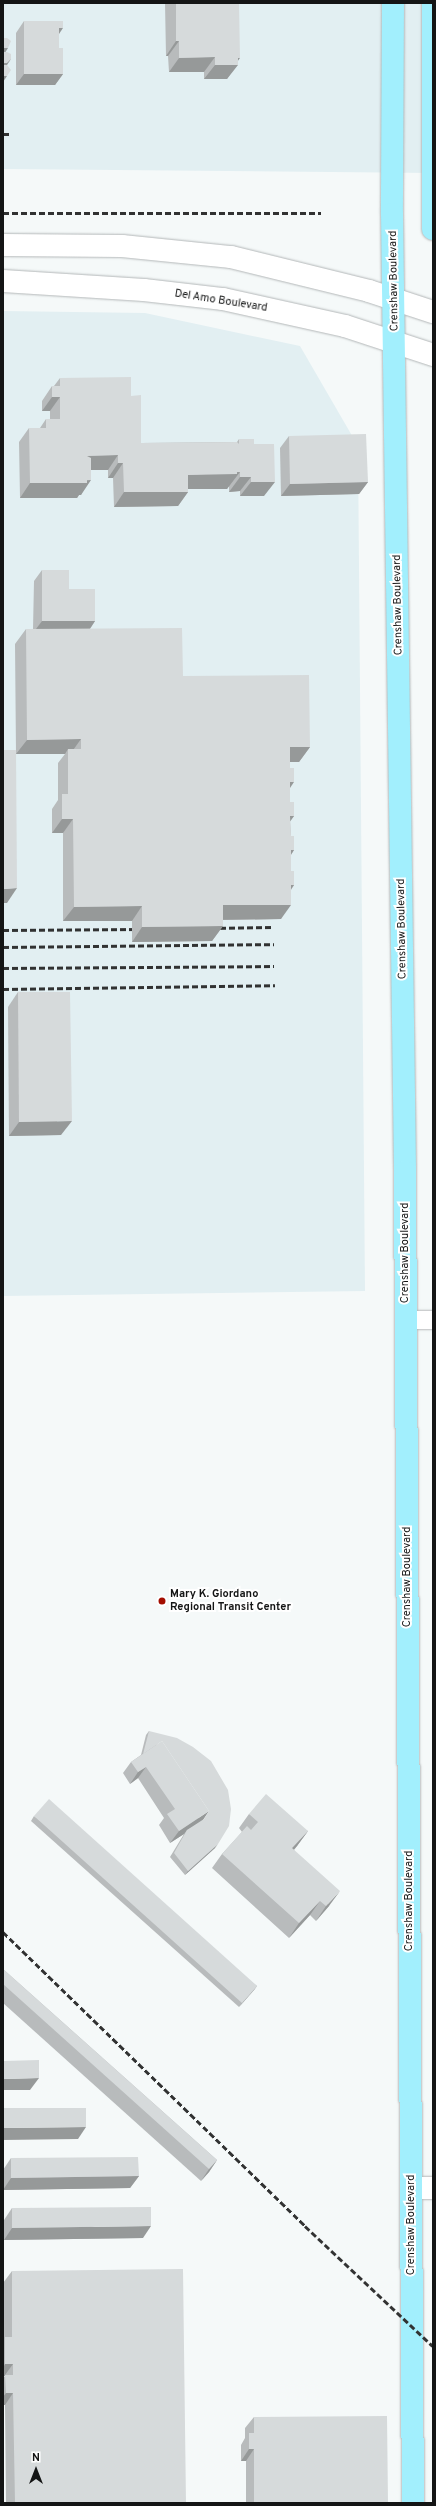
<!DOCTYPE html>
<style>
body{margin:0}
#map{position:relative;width:436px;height:2506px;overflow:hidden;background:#f5f9f9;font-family:Overpass,sans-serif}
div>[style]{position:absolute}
.built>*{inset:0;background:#e2eff2}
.roads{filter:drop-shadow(0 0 1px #b3b7b8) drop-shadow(0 0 1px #b3b7b8)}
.street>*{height:18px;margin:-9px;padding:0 9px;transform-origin:9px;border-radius:9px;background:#fff}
.secondary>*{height:22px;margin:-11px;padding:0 11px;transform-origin:11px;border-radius:11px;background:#fff}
.primary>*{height:22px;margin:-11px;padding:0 11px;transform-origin:11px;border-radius:11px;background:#a2effd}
.rail>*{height:3px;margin-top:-1.5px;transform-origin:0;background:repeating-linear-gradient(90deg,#313232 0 6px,transparent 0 9px)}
.wall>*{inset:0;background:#b8bbbc}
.shaded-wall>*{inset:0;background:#969999}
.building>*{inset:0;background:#d6dadb}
.dots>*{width:11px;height:11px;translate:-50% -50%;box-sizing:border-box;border:2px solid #fff;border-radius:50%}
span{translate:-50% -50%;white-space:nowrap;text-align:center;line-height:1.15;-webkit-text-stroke:4px #fff;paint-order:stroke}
.street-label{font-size:11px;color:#141515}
.poi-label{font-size:11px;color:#141515;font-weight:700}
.left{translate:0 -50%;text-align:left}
.frame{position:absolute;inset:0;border:4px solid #141515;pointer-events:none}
.north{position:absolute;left:16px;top:2450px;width:40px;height:40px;-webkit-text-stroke:3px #fff;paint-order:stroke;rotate:0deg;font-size:11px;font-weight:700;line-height:16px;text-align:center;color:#141515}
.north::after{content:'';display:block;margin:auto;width:14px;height:18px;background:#141515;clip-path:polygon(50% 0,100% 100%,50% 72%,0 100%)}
</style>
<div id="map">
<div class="built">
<div style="clip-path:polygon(3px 3px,433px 3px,433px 173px,3px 169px)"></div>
<div style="clip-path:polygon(3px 311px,145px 313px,300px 346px,358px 446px,365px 1291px,3px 1296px)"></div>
</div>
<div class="roads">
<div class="street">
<div style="left:406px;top:1320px;width:27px"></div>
</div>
<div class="secondary">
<div style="left:3px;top:245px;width:119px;rotate:0.5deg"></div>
<div style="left:122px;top:246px;width:110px;rotate:5.8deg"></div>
<div style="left:231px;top:257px;width:142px;rotate:13.8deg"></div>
<div style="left:369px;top:291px;width:67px;rotate:18.2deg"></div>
<div style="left:3px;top:281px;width:141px;rotate:3.7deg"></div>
<div style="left:144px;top:290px;width:80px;rotate:6.5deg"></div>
<div style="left:223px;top:299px;width:125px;rotate:12.5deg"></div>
<div style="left:345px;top:326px;width:93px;rotate:18.2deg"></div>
<div style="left:411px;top:2188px;width:22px"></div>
</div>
<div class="primary">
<div style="left:393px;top:3px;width:211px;rotate:90.3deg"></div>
<div style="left:392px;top:214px;width:958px;rotate:89.22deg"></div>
<div style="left:405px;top:1172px;width:1331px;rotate:89.66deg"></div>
<div style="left:433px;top:3px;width:226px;rotate:90deg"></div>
</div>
</div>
<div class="rail">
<div style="left:3px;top:134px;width:6px"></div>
<div style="left:3px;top:213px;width:318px"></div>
<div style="left:211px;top:928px;width:63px;rotate:-0.9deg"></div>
<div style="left:3px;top:930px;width:140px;rotate:-0.4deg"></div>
<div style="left:3px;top:947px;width:271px;rotate:-0.6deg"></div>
<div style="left:3px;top:968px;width:271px;rotate:-0.4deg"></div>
<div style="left:3px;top:989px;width:272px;rotate:-0.8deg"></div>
<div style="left:3px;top:1932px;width:421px;rotate:44.2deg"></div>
<div style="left:305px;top:2226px;width:175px;rotate:43.2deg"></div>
</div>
<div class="wall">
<div style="clip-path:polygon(165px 3px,239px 3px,238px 61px,227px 79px,204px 79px,204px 72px,169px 72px,168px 56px,166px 56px)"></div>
<div style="clip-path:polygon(24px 21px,59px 33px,59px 48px,63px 74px,55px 85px,16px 85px,16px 33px)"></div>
<div style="clip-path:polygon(60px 378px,131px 396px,141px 443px,237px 442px,239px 439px,254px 444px,264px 496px,240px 496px,240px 491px,229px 492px,229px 486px,227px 489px,188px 489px,188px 492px,178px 506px,114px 507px,113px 478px,108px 478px,108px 470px,91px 470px,81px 495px,79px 495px,77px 498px,20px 498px,19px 442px,29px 428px,40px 428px,46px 419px,50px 419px,50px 411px,42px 411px,42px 401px,52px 386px,54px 386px)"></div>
<div style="clip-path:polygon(289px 436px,368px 482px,359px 494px,281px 496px,280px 448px)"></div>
<div style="clip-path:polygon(42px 570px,69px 589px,95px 621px,90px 629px,183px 676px,310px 747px,299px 762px,290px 762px,290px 802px,294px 816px,290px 821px,291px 836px,294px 850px,291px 855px,291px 871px,294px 885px,291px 890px,281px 919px,223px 920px,223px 926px,212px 941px,132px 942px,132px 921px,63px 921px,63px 833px,52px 833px,52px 809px,58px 800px,58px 763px,65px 754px,16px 754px,15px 644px,26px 629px,33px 629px,34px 581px)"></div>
<div style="clip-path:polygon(18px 992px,61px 1135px,9px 1136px,8px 1007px)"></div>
<div style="clip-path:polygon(149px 1731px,215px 1848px,185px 1875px,170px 1857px,184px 1834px,170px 1843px,159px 1825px,164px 1818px,138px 1778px,130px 1784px,123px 1773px,131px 1762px,141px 1755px,146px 1735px)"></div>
<div style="clip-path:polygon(249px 1814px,308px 1831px,297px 1846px,294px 1850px,329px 1906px,316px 1921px,310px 1915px,289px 1938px,212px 1868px,222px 1854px,242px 1832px,239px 1828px)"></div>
<div style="clip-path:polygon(34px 1816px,257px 1986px,254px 1990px,239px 2007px,31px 1821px)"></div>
<div style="clip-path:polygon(3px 1969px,217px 2160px,209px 2172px,201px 2181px,3px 2003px)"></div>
<div style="clip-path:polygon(11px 2158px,139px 2176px,130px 2188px,3px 2190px,3px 2170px)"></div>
<div style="clip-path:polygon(12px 2208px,143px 2238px,4px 2240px,4px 2220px)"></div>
<div style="clip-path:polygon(12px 2271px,186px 2503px,6px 2503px,5px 2405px,3px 2405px,3px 2378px,5px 2376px,3px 2376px,3px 2340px,4px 2339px,3px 2283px)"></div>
<div style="clip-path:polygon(254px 2417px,388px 2503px,246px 2503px,246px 2461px,241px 2461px,241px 2445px,245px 2438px,245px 2428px)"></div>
</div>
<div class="shaded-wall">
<div style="clip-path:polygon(59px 28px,63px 28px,55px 40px)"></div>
<div style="clip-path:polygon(176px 41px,179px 41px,168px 56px,166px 56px)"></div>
<div style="clip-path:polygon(3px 48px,8px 48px,3px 56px)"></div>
<div style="clip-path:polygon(215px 57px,204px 72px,169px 72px,179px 58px)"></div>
<div style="clip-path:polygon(238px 58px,240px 58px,235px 65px,238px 65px,227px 79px,204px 79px,215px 65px)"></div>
<div style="clip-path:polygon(11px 59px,5px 68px,3px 70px,3px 63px)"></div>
<div style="clip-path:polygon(24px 74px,63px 74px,55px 85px,16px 85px)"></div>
<div style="clip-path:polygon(3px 76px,7px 76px,3px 82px)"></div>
<div style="clip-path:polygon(52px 397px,60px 397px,50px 411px,42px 411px)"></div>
<div style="clip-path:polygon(118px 455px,108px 470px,76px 470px,87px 456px)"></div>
<div style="clip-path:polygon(118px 463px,123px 463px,113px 478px,108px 478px)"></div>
<div style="clip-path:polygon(240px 472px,227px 489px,178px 489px,188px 475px)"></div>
<div style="clip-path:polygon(240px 477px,251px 477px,240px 491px,229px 492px)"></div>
<div style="clip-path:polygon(91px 480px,81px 495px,79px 495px,77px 498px,20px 498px,30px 483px)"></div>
<div style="clip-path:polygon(251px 482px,275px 482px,264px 496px,240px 496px)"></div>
<div style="clip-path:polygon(368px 482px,359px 494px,281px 496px,290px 484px)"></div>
<div style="clip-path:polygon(124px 492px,188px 492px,178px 506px,114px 507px)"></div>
<div style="clip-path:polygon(42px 621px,95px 621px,87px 633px,33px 633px)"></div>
<div style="clip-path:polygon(81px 739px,71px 753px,68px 749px,65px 754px,16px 754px,27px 740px)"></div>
<div style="clip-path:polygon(290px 747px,310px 747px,299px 762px,279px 762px)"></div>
<div style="clip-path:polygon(290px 782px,294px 782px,284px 797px)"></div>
<div style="clip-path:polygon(290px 816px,294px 816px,284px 830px)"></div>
<div style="clip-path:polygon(62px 819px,73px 819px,63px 833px,52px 833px)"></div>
<div style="clip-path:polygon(291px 850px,294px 850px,284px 865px)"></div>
<div style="clip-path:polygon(291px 885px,294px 885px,284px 899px)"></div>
<div style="clip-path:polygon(17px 888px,7px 903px,3px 903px,3px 889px)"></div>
<div style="clip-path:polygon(223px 905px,291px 905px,281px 919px,212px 920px)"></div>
<div style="clip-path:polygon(142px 906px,132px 921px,63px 921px,74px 907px)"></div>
<div style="clip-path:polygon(223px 926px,212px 941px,132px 942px,142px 927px)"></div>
<div style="clip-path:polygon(72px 1121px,61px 1135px,9px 1136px,19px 1122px)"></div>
<div style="clip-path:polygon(146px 1767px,138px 1778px,130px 1784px,138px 1772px)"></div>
<div style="clip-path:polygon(209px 1811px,201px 1823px,187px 1830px,184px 1834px,170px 1843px,179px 1831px)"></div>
<div style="clip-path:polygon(308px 1831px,297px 1846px,282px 1863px,292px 1848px)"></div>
<div style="clip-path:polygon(218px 1844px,215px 1848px,185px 1875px,188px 1871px)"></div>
<div style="clip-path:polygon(340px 1891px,329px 1906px,316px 1921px,326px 1906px)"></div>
<div style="clip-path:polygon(320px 1901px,310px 1915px,289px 1938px,299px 1923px)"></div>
<div style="clip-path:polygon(257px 1986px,254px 1990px,239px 2007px,242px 2003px)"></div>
<div style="clip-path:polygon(39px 2078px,30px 2090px,3px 2090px,3px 2079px)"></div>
<div style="clip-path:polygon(86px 2127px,78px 2139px,3px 2140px,3px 2128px)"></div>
<div style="clip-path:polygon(217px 2160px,209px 2172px,201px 2181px,209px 2169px)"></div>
<div style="clip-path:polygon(139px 2176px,130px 2188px,3px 2190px,11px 2178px)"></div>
<div style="clip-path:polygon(151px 2226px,143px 2238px,4px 2240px,12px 2228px)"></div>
<div style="clip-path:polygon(5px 2364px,13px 2364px,5px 2375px,5px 2376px,3px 2376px,3px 2368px)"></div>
<div style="clip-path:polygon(6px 2393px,13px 2393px,5px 2405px,3px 2405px,3px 2397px)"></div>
<div style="clip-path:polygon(249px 2449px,254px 2449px,246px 2461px,241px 2461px)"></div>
</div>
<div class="building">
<div style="clip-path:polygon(176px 3px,239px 3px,240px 58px,238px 58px,238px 65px,215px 65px,215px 57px,179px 58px,179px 41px,176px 41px)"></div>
<div style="clip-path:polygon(24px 21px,63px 21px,63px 28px,59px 28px,59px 48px,63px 48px,63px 74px,24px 74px)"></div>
<div style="clip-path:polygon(3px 38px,7px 38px,11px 41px,8px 48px,3px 48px)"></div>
<div style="clip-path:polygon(3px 52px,7px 52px,11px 54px,11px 59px,7px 63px,3px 63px)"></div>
<div style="clip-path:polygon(3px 65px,7px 65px,11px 70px,7px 76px,3px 76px)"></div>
<div style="clip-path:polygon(131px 377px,131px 396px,141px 395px,141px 443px,237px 442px,239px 444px,239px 439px,254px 439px,254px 444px,274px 444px,275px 482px,251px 482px,251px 477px,240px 477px,240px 472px,237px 472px,237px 474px,188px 475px,188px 492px,124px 492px,123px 463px,118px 463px,118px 455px,87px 456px,91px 458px,91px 480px,87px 480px,87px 483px,30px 483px,29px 428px,46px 428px,46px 419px,60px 419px,60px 397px,52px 397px,52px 386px,60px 386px,60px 378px)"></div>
<div style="clip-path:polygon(366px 434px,368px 482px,290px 484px,289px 436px)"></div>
<div style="clip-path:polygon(42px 570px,69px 570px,69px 589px,95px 589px,95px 621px,42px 621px)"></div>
<div style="clip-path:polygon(182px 628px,183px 676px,309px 675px,310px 747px,290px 747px,290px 768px,294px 768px,294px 782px,290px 782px,290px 802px,294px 802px,294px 816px,290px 816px,291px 836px,294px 836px,294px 850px,291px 850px,291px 871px,294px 871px,294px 885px,291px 885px,291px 905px,223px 905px,223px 926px,142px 927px,142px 906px,74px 907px,73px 819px,62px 819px,62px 794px,68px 794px,68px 749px,81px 749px,81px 739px,27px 740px,26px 629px)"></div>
<div style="clip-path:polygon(3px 750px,16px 750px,17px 888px,3px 889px)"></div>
<div style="clip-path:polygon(18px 992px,70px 992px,72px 1121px,19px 1122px)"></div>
<div style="clip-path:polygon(149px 1731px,177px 1738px,193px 1747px,211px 1761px,228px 1790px,231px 1809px,229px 1826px,218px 1844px,188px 1871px,174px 1853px,187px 1830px,204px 1819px,209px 1811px,162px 1741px,143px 1754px)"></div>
<div style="clip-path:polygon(162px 1741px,209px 1811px,179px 1831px,167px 1814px,175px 1809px,146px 1767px,138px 1772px,131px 1762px)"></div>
<div style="clip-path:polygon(266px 1794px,308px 1831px,292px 1848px,340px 1891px,326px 1906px,320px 1901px,299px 1923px,222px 1854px,247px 1826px,251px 1830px,258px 1822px,249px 1814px)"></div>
<div style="clip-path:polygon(49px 1799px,257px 1986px,242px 2003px,34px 1816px)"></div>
<div style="clip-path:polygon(3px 1969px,217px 2160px,209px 2169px,3px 1984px)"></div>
<div style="clip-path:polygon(39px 2060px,39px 2078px,3px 2079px,3px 2061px)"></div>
<div style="clip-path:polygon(3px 2108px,86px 2108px,86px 2127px,3px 2128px)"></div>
<div style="clip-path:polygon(138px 2157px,139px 2176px,11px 2178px,11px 2158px)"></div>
<div style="clip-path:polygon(151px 2207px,151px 2226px,12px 2228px,12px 2208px)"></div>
<div style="clip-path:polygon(183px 2269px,186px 2503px,15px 2503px,13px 2393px,6px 2393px,5px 2375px,13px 2375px,13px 2364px,5px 2364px,5px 2337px,12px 2337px,12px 2271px)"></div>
<div style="clip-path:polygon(387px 2416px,388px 2503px,254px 2503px,254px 2449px,249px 2449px,249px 2433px,254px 2433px,254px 2417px)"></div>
</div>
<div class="dots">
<div style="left:162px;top:1601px;background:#a30d00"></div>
</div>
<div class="street-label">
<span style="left:394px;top:281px;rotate:-91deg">Crenshaw Boulevard</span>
<span style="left:221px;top:301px;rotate:9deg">Del Amo Boulevard</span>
<span style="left:398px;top:605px;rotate:-91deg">Crenshaw Boulevard</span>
<span style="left:402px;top:929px;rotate:-91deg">Crenshaw Boulevard</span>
<span style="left:405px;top:1253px;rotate:-90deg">Crenshaw Boulevard</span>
<span style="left:407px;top:1577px;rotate:-90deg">Crenshaw Boulevard</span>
<span style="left:409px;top:1901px;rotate:-90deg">Crenshaw Boulevard</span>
<span style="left:411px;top:2225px;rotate:-90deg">Crenshaw Boulevard</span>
</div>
<div class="poi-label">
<span class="left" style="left:170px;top:1601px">Mary K. Giordano<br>Regional Transit Center</span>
</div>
<div class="frame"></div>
<div class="north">N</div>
</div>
